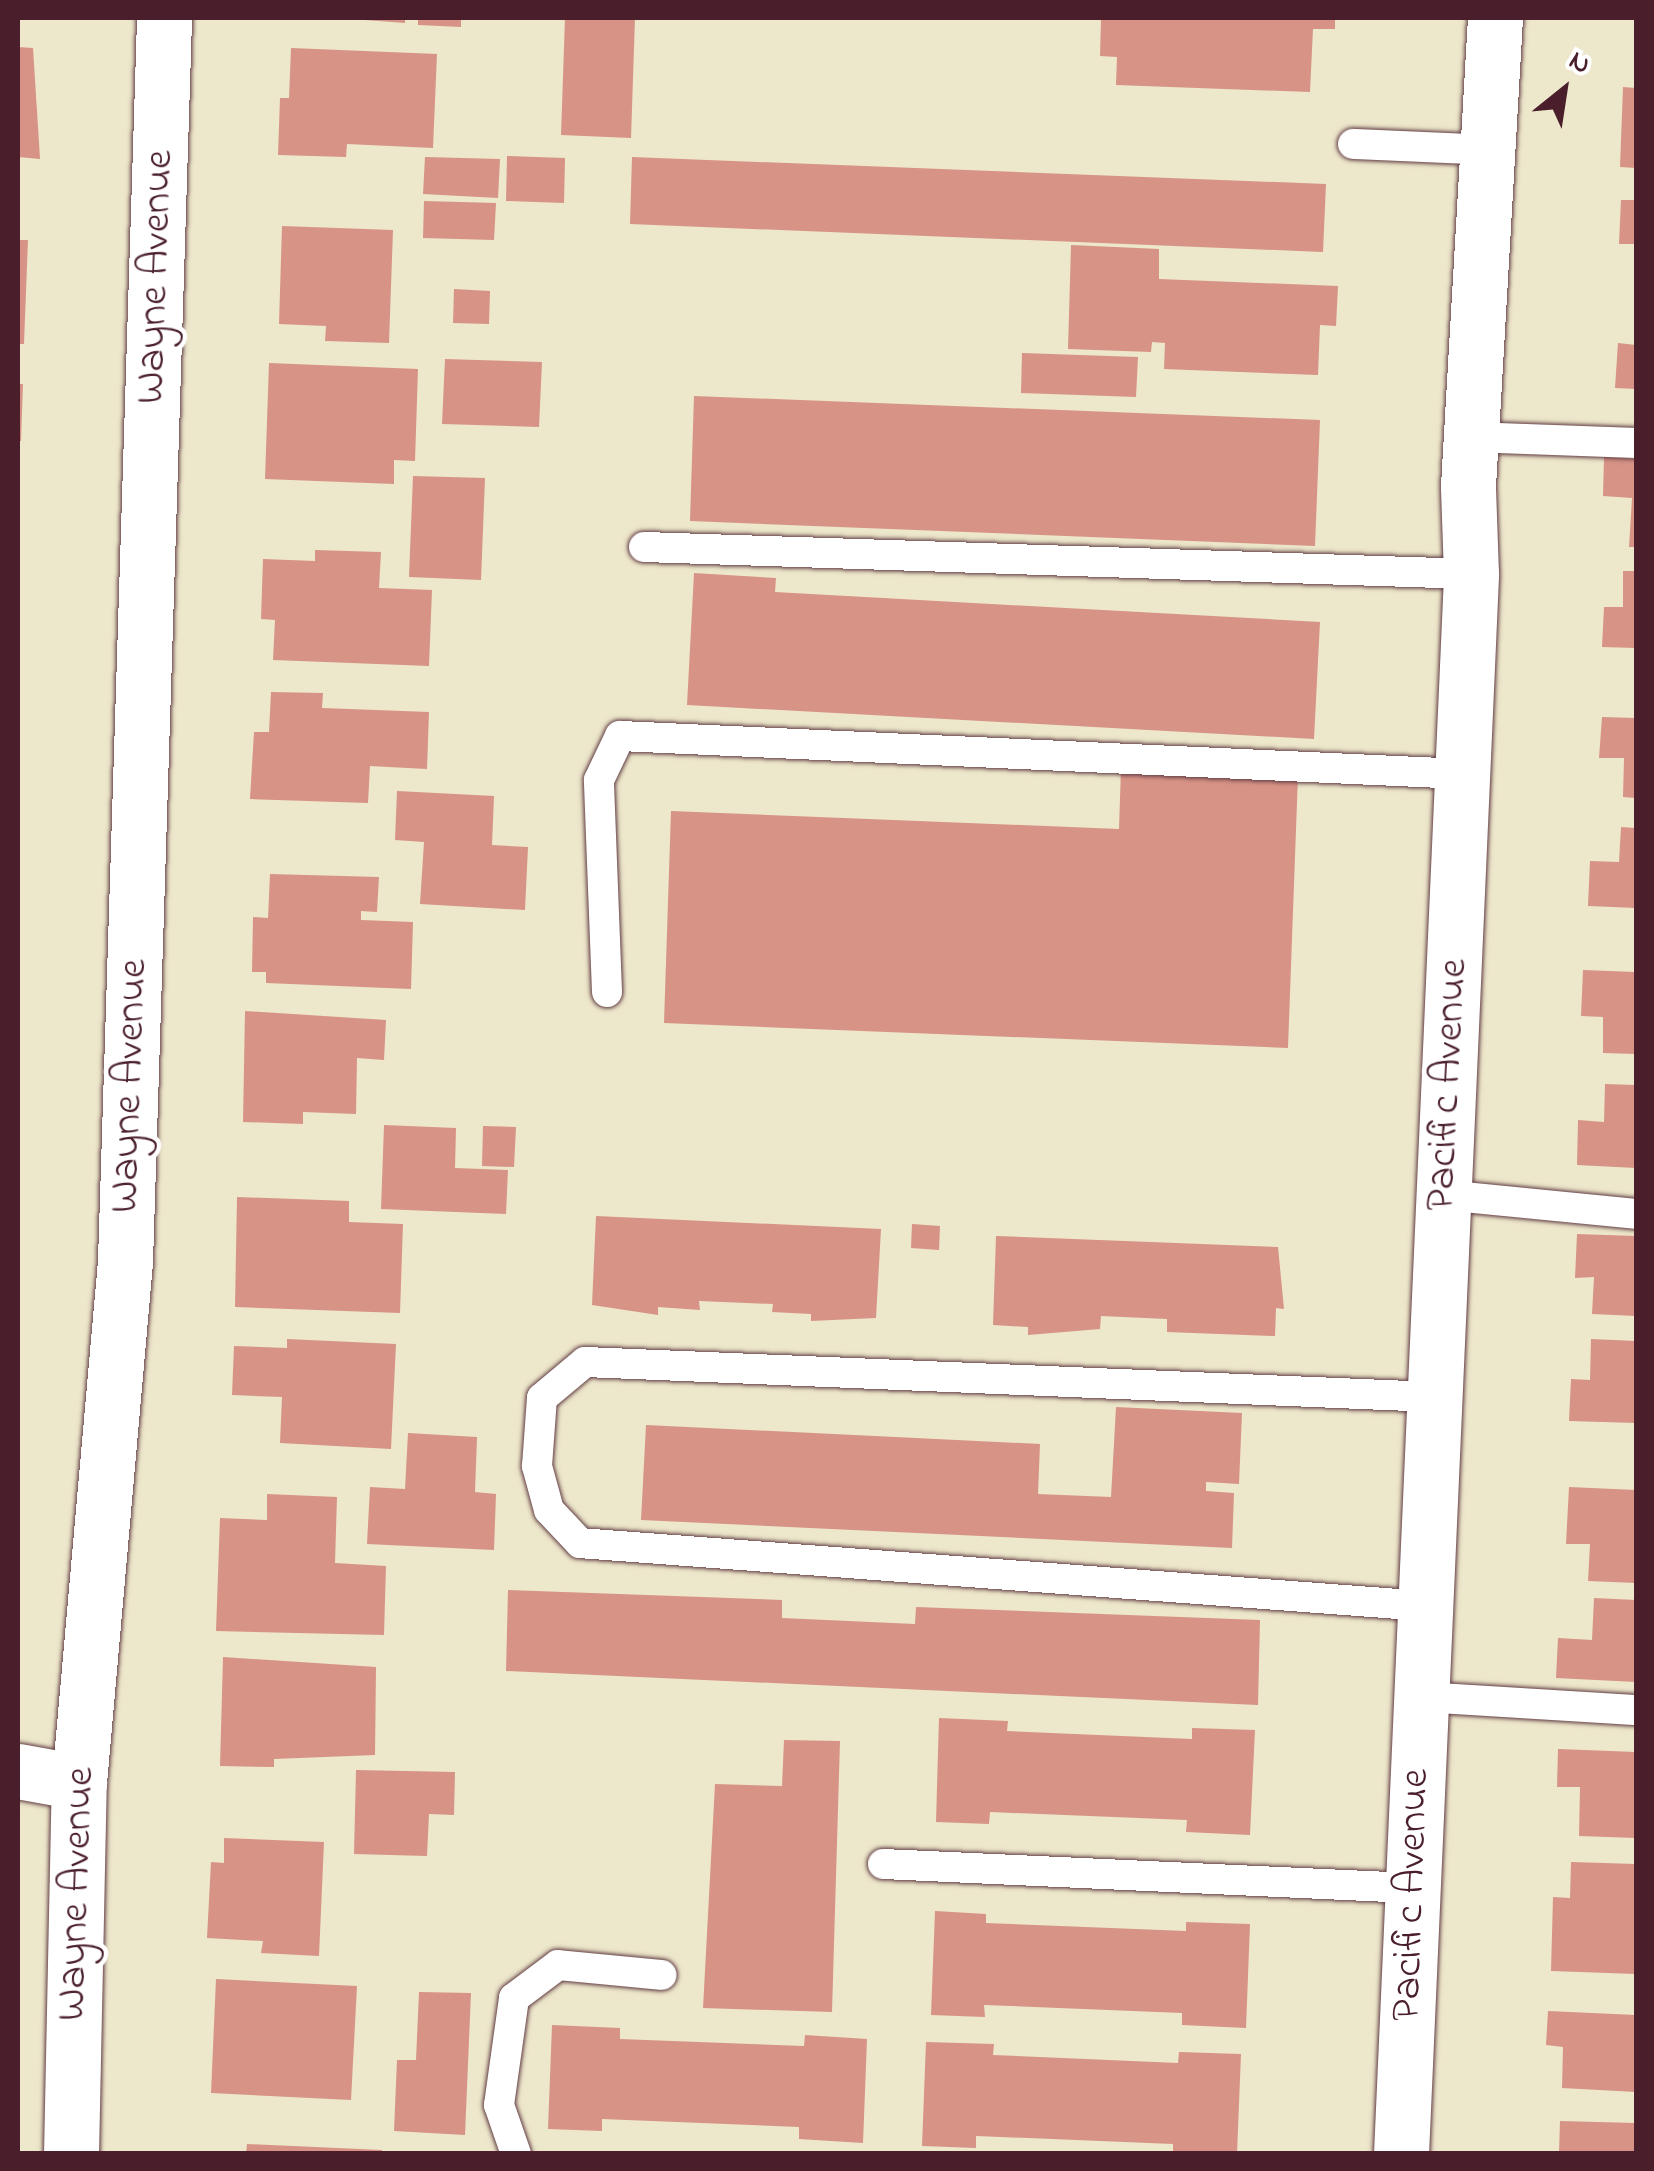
<!DOCTYPE html>
<style>
body{margin:0}
#map{position:relative;width:1654px;height:2171px;overflow:hidden;background:#ede7cb;font-family:"Indie Flower",sans-serif}
div>[style]{position:absolute}
.building>*{inset:0;background:#d79386}
.roads{filter:drop-shadow(0 0 2px #623d43) drop-shadow(0 0 2px #623d43)}
.service>*{height:30px;margin:-15px;padding:0 15px;transform-origin:15px;border-radius:15px;background:#fff}
.minor>*{height:55px;margin:-27.5px;padding:0 27.5px;transform-origin:27.5px;border-radius:27.5px;background:#fff}
span{translate:-50% -50%;white-space:nowrap;text-align:center;line-height:1.15;-webkit-text-stroke:9px #fff;paint-order:stroke}
.street-label{font-size:42px;color:#4a1f2b}
.frame{position:absolute;inset:0;border:20px solid #4a1f2b;pointer-events:none}
.north{position:absolute;left:1514px;top:40px;width:100px;height:100px;-webkit-text-stroke:8px #fff;paint-order:stroke;rotate:30deg;font-size:28px;font-weight:700;line-height:40px;text-align:center;color:#4a1f2b}
.north::after{content:'';display:block;margin:auto;width:35px;height:45px;background:#4a1f2b;clip-path:polygon(50% 0,100% 100%,50% 72%,0 100%)}
</style>
<div id="map">
<div class="building">
<div style="clip-path:polygon(338px 18px,405px 18px,405px 23px)"></div>
<div style="clip-path:polygon(418px 18px,461px 18px,461px 27px,418px 25px)"></div>
<div style="clip-path:polygon(565px 18px,635px 18px,631px 138px,561px 135px)"></div>
<div style="clip-path:polygon(1335px 18px,1335px 29px,1313px 29px,1310px 92px,1116px 85px,1117px 57px,1100px 56px,1101px 19px)"></div>
<div style="clip-path:polygon(18px 47px,33px 48px,40px 159px,18px 157px)"></div>
<div style="clip-path:polygon(291px 48px,437px 54px,433px 148px,347px 144px,346px 157px,278px 155px,280px 98px,289px 98px)"></div>
<div style="clip-path:polygon(1623px 87px,1636px 88px,1636px 168px,1620px 167px)"></div>
<div style="clip-path:polygon(507px 156px,565px 158px,564px 203px,506px 201px)"></div>
<div style="clip-path:polygon(425px 157px,500px 159px,498px 198px,423px 194px)"></div>
<div style="clip-path:polygon(632px 157px,1326px 184px,1323px 252px,630px 224px)"></div>
<div style="clip-path:polygon(1621px 200px,1636px 200px,1636px 244px,1619px 244px)"></div>
<div style="clip-path:polygon(424px 201px,496px 203px,494px 240px,423px 238px)"></div>
<div style="clip-path:polygon(282px 226px,393px 230px,389px 343px,325px 341px,326px 326px,279px 324px)"></div>
<div style="clip-path:polygon(18px 240px,28px 240px,24px 344px,18px 344px)"></div>
<div style="clip-path:polygon(1071px 245px,1159px 249px,1159px 279px,1338px 286px,1336px 326px,1320px 325px,1318px 375px,1164px 369px,1165px 343px,1152px 342px,1151px 352px,1068px 349px)"></div>
<div style="clip-path:polygon(454px 289px,490px 291px,489px 324px,453px 323px)"></div>
<div style="clip-path:polygon(1618px 343px,1636px 345px,1636px 389px,1615px 388px)"></div>
<div style="clip-path:polygon(1022px 353px,1138px 357px,1136px 397px,1021px 393px)"></div>
<div style="clip-path:polygon(445px 359px,542px 362px,539px 427px,442px 424px)"></div>
<div style="clip-path:polygon(269px 363px,418px 369px,415px 461px,394px 460px,394px 484px,265px 479px)"></div>
<div style="clip-path:polygon(18px 384px,23px 384px,21px 441px,18px 441px)"></div>
<div style="clip-path:polygon(694px 396px,1320px 420px,1315px 546px,690px 521px)"></div>
<div style="clip-path:polygon(1604px 457px,1636px 459px,1636px 547px,1629px 547px,1632px 498px,1603px 496px)"></div>
<div style="clip-path:polygon(413px 476px,485px 478px,481px 580px,409px 577px)"></div>
<div style="clip-path:polygon(315px 550px,381px 552px,379px 588px,432px 590px,429px 666px,273px 660px,275px 620px,261px 619px,263px 559px,315px 561px)"></div>
<div style="clip-path:polygon(1623px 571px,1636px 571px,1636px 648px,1602px 647px,1604px 607px,1623px 607px)"></div>
<div style="clip-path:polygon(694px 573px,776px 578px,775px 592px,1320px 622px,1314px 739px,687px 705px)"></div>
<div style="clip-path:polygon(271px 692px,323px 693px,322px 708px,429px 712px,427px 769px,370px 766px,368px 803px,250px 799px,254px 732px,269px 732px)"></div>
<div style="clip-path:polygon(1602px 717px,1636px 718px,1636px 798px,1623px 797px,1624px 758px,1599px 758px)"></div>
<div style="clip-path:polygon(1121px 768px,1298px 775px,1288px 1048px,664px 1023px,671px 811px,1119px 829px)"></div>
<div style="clip-path:polygon(397px 791px,494px 796px,492px 845px,528px 847px,525px 910px,420px 904px,424px 842px,395px 840px)"></div>
<div style="clip-path:polygon(1621px 827px,1636px 828px,1636px 908px,1588px 906px,1590px 861px,1619px 862px)"></div>
<div style="clip-path:polygon(270px 874px,379px 877px,377px 912px,361px 911px,361px 920px,413px 922px,411px 989px,266px 983px,266px 972px,252px 972px,253px 917px,268px 918px)"></div>
<div style="clip-path:polygon(1583px 970px,1636px 972px,1636px 1054px,1603px 1053px,1603px 1017px,1581px 1016px)"></div>
<div style="clip-path:polygon(245px 1011px,386px 1020px,384px 1060px,357px 1058px,356px 1114px,303px 1112px,303px 1124px,243px 1122px)"></div>
<div style="clip-path:polygon(1605px 1084px,1636px 1085px,1636px 1168px,1577px 1165px,1578px 1120px,1604px 1122px)"></div>
<div style="clip-path:polygon(384px 1125px,456px 1128px,455px 1168px,508px 1170px,506px 1214px,381px 1209px)"></div>
<div style="clip-path:polygon(483px 1126px,516px 1127px,514px 1167px,482px 1166px)"></div>
<div style="clip-path:polygon(237px 1197px,349px 1201px,349px 1222px,403px 1224px,400px 1313px,235px 1307px)"></div>
<div style="clip-path:polygon(596px 1216px,881px 1229px,876px 1318px,811px 1321px,811px 1314px,772px 1312px,773px 1304px,699px 1301px,700px 1310px,658px 1307px,658px 1315px,592px 1305px)"></div>
<div style="clip-path:polygon(912px 1224px,940px 1226px,939px 1250px,911px 1248px)"></div>
<div style="clip-path:polygon(1577px 1234px,1636px 1236px,1636px 1316px,1592px 1314px,1594px 1277px,1575px 1278px)"></div>
<div style="clip-path:polygon(996px 1236px,1278px 1247px,1284px 1309px,1276px 1308px,1275px 1336px,1167px 1332px,1167px 1319px,1101px 1316px,1100px 1329px,1028px 1335px,1028px 1327px,993px 1325px)"></div>
<div style="clip-path:polygon(287px 1339px,396px 1344px,391px 1449px,280px 1443px,282px 1397px,232px 1395px,234px 1346px,287px 1348px)"></div>
<div style="clip-path:polygon(1591px 1339px,1636px 1341px,1636px 1423px,1569px 1421px,1571px 1379px,1590px 1380px)"></div>
<div style="clip-path:polygon(1116px 1407px,1242px 1413px,1239px 1484px,1206px 1482px,1206px 1491px,1234px 1493px,1232px 1548px,641px 1520px,646px 1425px,1040px 1444px,1038px 1494px,1111px 1497px)"></div>
<div style="clip-path:polygon(408px 1433px,477px 1437px,475px 1492px,496px 1494px,494px 1550px,367px 1544px,370px 1487px,405px 1489px)"></div>
<div style="clip-path:polygon(1569px 1487px,1636px 1490px,1636px 1583px,1588px 1581px,1590px 1544px,1566px 1544px)"></div>
<div style="clip-path:polygon(267px 1494px,337px 1497px,335px 1563px,386px 1566px,384px 1635px,216px 1631px,220px 1518px,267px 1520px)"></div>
<div style="clip-path:polygon(508px 1590px,782px 1600px,782px 1618px,915px 1624px,916px 1607px,1260px 1620px,1258px 1705px,506px 1671px)"></div>
<div style="clip-path:polygon(1594px 1598px,1636px 1600px,1636px 1682px,1556px 1678px,1558px 1638px,1592px 1640px)"></div>
<div style="clip-path:polygon(223px 1657px,376px 1667px,375px 1755px,274px 1759px,274px 1767px,220px 1766px)"></div>
<div style="clip-path:polygon(939px 1718px,1008px 1721px,1007px 1731px,1192px 1739px,1192px 1728px,1255px 1730px,1250px 1835px,1186px 1832px,1187px 1820px,990px 1812px,989px 1824px,936px 1822px)"></div>
<div style="clip-path:polygon(784px 1740px,840px 1741px,832px 2012px,703px 2008px,715px 1784px,782px 1786px)"></div>
<div style="clip-path:polygon(1558px 1749px,1636px 1752px,1636px 1838px,1579px 1836px,1580px 1787px,1557px 1787px)"></div>
<div style="clip-path:polygon(356px 1770px,455px 1772px,454px 1815px,429px 1814px,427px 1856px,354px 1854px)"></div>
<div style="clip-path:polygon(224px 1838px,324px 1842px,319px 1956px,261px 1953px,263px 1941px,207px 1938px,211px 1862px,224px 1863px)"></div>
<div style="clip-path:polygon(1571px 1862px,1636px 1864px,1636px 1974px,1551px 1971px,1553px 1897px,1570px 1898px)"></div>
<div style="clip-path:polygon(935px 1911px,986px 1914px,986px 1923px,1186px 1931px,1186px 1922px,1250px 1924px,1246px 2028px,1182px 2025px,1182px 2013px,984px 2005px,985px 2017px,931px 2015px)"></div>
<div style="clip-path:polygon(216px 1979px,357px 1986px,351px 2100px,211px 2093px)"></div>
<div style="clip-path:polygon(419px 1992px,471px 1993px,465px 2135px,394px 2131px,397px 2060px,416px 2060px)"></div>
<div style="clip-path:polygon(1548px 2011px,1636px 2015px,1636px 2092px,1562px 2088px,1563px 2047px,1546px 2045px)"></div>
<div style="clip-path:polygon(552px 2025px,620px 2028px,620px 2039px,804px 2046px,805px 2035px,867px 2039px,863px 2143px,799px 2139px,799px 2127px,602px 2119px,602px 2131px,548px 2129px)"></div>
<div style="clip-path:polygon(926px 2042px,994px 2044px,993px 2055px,1178px 2063px,1179px 2052px,1241px 2054px,1237px 2154px,1173px 2154px,1173px 2144px,976px 2136px,976px 2148px,922px 2146px)"></div>
<div style="clip-path:polygon(1560px 2121px,1636px 2123px,1636px 2154px,1559px 2154px)"></div>
<div style="clip-path:polygon(247px 2144px,382px 2150px,382px 2154px,246px 2154px)"></div>
</div>
<div class="roads">
<div class="service">
<div style="left:1353px;top:144px;width:136px;rotate:2.5deg"></div>
<div style="left:1471px;top:437px;width:165px;rotate:2.1deg"></div>
<div style="left:644px;top:547px;width:827px;rotate:1.87deg"></div>
<div style="left:607px;top:992px;width:212px;rotate:-92.2deg"></div>
<div style="left:599px;top:780px;width:49px;rotate:-64.5deg"></div>
<div style="left:620px;top:736px;width:843px;rotate:2.58deg"></div>
<div style="left:1443px;top:1195px;width:194px;rotate:5.6deg"></div>
<div style="left:1425px;top:1606px;width:847px;rotate:-175.74deg"></div>
<div style="left:580px;top:1543px;width:45px;rotate:-133.2deg"></div>
<div style="left:549px;top:1510px;width:46px;rotate:-105.3deg"></div>
<div style="left:537px;top:1466px;width:68px;rotate:-85.8deg"></div>
<div style="left:542px;top:1398px;width:56px;rotate:-39.9deg"></div>
<div style="left:585px;top:1362px;width:849px;rotate:2.36deg"></div>
<div style="left:1421px;top:1697px;width:215px;rotate:3.5deg"></div>
<div style="left:883px;top:1864px;width:530px;rotate:2.6deg"></div>
<div style="left:516px;top:2154px;width:52px;rotate:-109.1deg"></div>
<div style="left:499px;top:2105px;width:108px;rotate:-82deg"></div>
<div style="left:514px;top:1998px;width:55px;rotate:-36.9deg"></div>
<div style="left:558px;top:1965px;width:104px;rotate:5.5deg"></div>
</div>
<div class="minor">
<div style="left:18px;top:1771px;width:62px;rotate:10.2deg"></div>
<div style="left:71px;top:2154px;width:372px;rotate:-88.8deg"></div>
<div style="left:79px;top:1782px;width:523px;rotate:-84.95deg"></div>
<div style="left:125px;top:1261px;width:1244px;rotate:-88.2deg"></div>
<div style="left:1401px;top:2154px;width:1582px;rotate:-87.46deg"></div>
<div style="left:1471px;top:574px;width:88px;rotate:-92deg"></div>
<div style="left:1468px;top:486px;width:469px;rotate:-86.7deg"></div>
</div>
</div>
<div class="street-label">
<span style="left:156px;top:277px;rotate:-88deg">Wayne Avenue</span>
<span style="left:1448px;top:1085px;rotate:-87deg">Pacific Avenue</span>
<span style="left:130px;top:1086px;rotate:-88deg">Wayne Avenue</span>
<span style="left:77px;top:1894px;rotate:-88deg">Wayne Avenue</span>
<span style="left:1412px;top:1895px;rotate:-88deg">Pacific Avenue</span>
</div>
<div class="frame"></div>
<div class="north">N</div>
</div>
